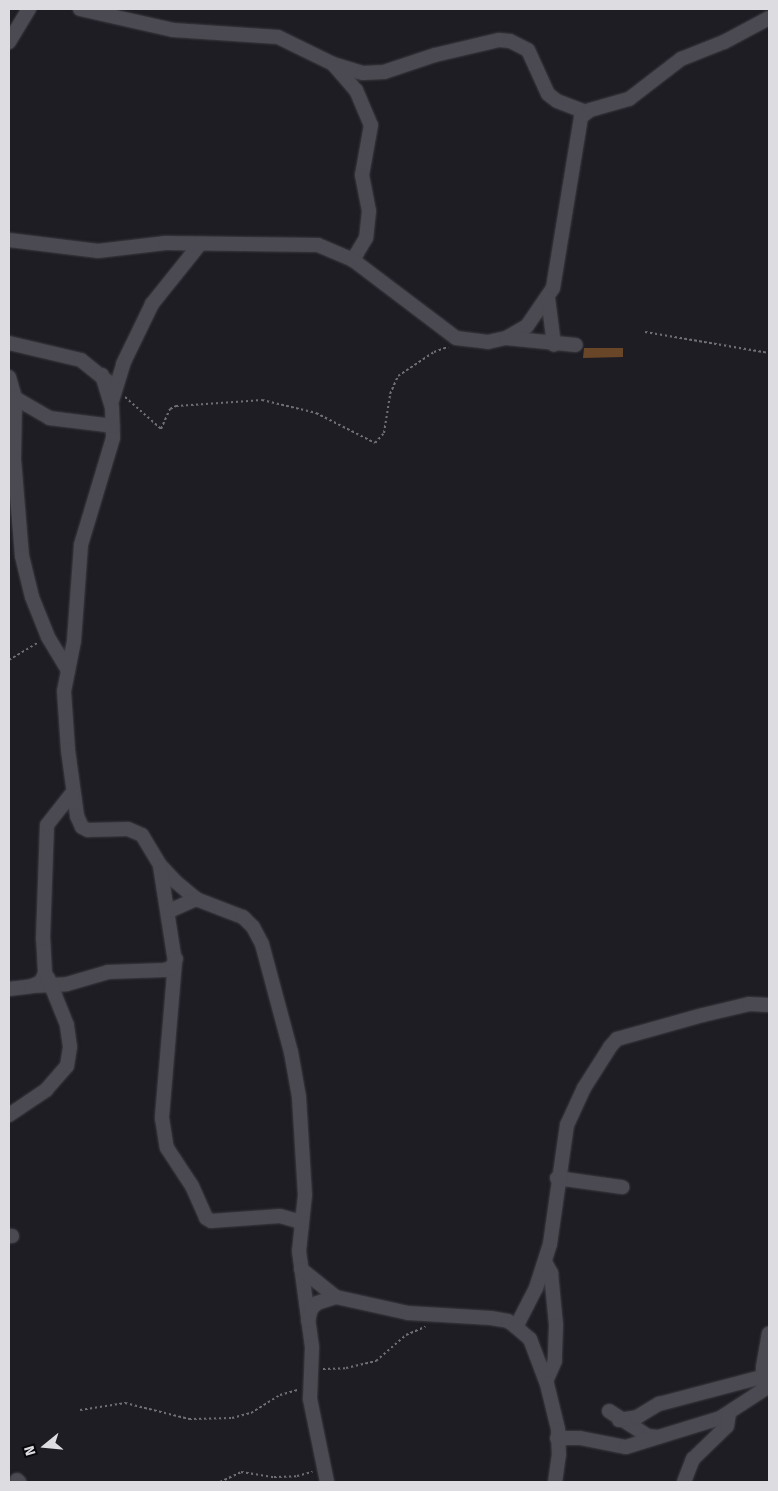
<!DOCTYPE html>
<style>
body{margin:0}
#map{position:relative;width:778px;height:1491px;overflow:hidden;background:#1e1d24;font-family:"Fira Sans",sans-serif}
div>[style]{position:absolute}
.building>*{inset:0;background:#684627}
.path>*{height:2px;margin-top:-1px;transform-origin:0;background:repeating-linear-gradient(90deg,#6f6e75 0 2.5px,transparent 0 5px)}
.roads{filter:drop-shadow(0 0 1px #3b3a40) drop-shadow(0 0 1px #3b3a40)}
.minor>*{height:14px;margin:-7px;padding:0 7px;transform-origin:7px;border-radius:7px;background:#4b4951}
span{translate:-50% -50%;white-space:nowrap;text-align:center;line-height:1.15;-webkit-text-stroke:4.5px #08080b;paint-order:stroke}
.frame{position:absolute;inset:0;border:10px solid #dddce1;pointer-events:none}
.north{position:absolute;left:20px;top:1421px;width:50px;height:50px;-webkit-text-stroke:4px #08080b;paint-order:stroke;rotate:253deg;font-size:14px;font-weight:700;line-height:20px;text-align:center;color:#dddce1}
.north::after{content:'';display:block;margin:auto;width:18px;height:22px;background:#dddce1;clip-path:polygon(50% 0,100% 100%,50% 72%,0 100%)}
</style>
<div id="map">
<div class="building">
<div style="clip-path:polygon(584px 348px,623px 348px,623px 357px,583px 358px)"></div>
</div>
<div class="path">
<div style="left:645px;top:332px;width:126px;rotate:9.6deg"></div>
<div style="left:125px;top:397px;width:48px;rotate:41.6deg"></div>
<div style="left:161px;top:429px;width:22px;rotate:-66deg"></div>
<div style="left:170px;top:409px;width:7px;rotate:-27deg"></div>
<div style="left:176px;top:406px;width:86px;rotate:-4deg"></div>
<div style="left:262px;top:400px;width:56px;rotate:13.5deg"></div>
<div style="left:316px;top:413px;width:66px;rotate:27deg"></div>
<div style="left:375px;top:443px;width:13px;rotate:-48deg"></div>
<div style="left:384px;top:433px;width:39px;rotate:-81deg"></div>
<div style="left:390px;top:394px;width:20px;rotate:-66deg"></div>
<div style="left:398px;top:376px;width:43px;rotate:-33.7deg"></div>
<div style="left:434px;top:352px;width:15px;rotate:-20deg"></div>
<div style="left:9px;top:660px;width:33px;rotate:-31deg"></div>
<div style="left:323px;top:1369px;width:23px;rotate:-2deg"></div>
<div style="left:346px;top:1368px;width:31px;rotate:-13deg"></div>
<div style="left:376px;top:1361px;width:40px;rotate:-41deg"></div>
<div style="left:406px;top:1335px;width:21px;rotate:-23deg"></div>
<div style="left:80px;top:1410px;width:46px;rotate:-8.8deg"></div>
<div style="left:125px;top:1403px;width:66px;rotate:14deg"></div>
<div style="left:189px;top:1419px;width:43px;rotate:-1.3deg"></div>
<div style="left:232px;top:1418px;width:20px;rotate:-15deg"></div>
<div style="left:251px;top:1413px;width:34px;rotate:-32deg"></div>
<div style="left:280px;top:1395px;width:19px;rotate:-16deg"></div>
<div style="left:220px;top:1482px;width:23px;rotate:-25deg"></div>
<div style="left:241px;top:1472px;width:33px;rotate:9deg"></div>
<div style="left:274px;top:1477px;width:23px;rotate:-2deg"></div>
<div style="left:297px;top:1476px;width:16px;rotate:-15deg"></div>
</div>
<div class="roads">
<div class="minor">
<div style="left:80px;top:9px;width:95px;rotate:12.7deg"></div>
<div style="left:173px;top:30px;width:105px;rotate:3.8deg"></div>
<div style="left:278px;top:37px;width:61px;rotate:26.1deg"></div>
<div style="left:333px;top:64px;width:31px;rotate:17deg"></div>
<div style="left:363px;top:73px;width:21px;rotate:-3deg"></div>
<div style="left:384px;top:72px;width:54px;rotate:-18.4deg"></div>
<div style="left:435px;top:55px;width:66px;rotate:-13.2deg"></div>
<div style="left:499px;top:40px;width:11px;rotate:5deg"></div>
<div style="left:510px;top:41px;width:20px;rotate:27deg"></div>
<div style="left:528px;top:50px;width:48px;rotate:65.6deg"></div>
<div style="left:548px;top:94px;width:11px;rotate:38deg"></div>
<div style="left:557px;top:101px;width:31px;rotate:21deg"></div>
<div style="left:9px;top:42px;width:39px;rotate:-59deg"></div>
<div style="left:333px;top:64px;width:35px;rotate:49deg"></div>
<div style="left:356px;top:90px;width:38px;rotate:67deg"></div>
<div style="left:371px;top:125px;width:51px;rotate:100.2deg"></div>
<div style="left:362px;top:175px;width:37px;rotate:79deg"></div>
<div style="left:369px;top:211px;width:27px;rotate:96deg"></div>
<div style="left:366px;top:238px;width:26px;rotate:121deg"></div>
<div style="left:9px;top:240px;width:90px;rotate:7deg"></div>
<div style="left:98px;top:251px;width:68px;rotate:-6.7deg"></div>
<div style="left:166px;top:243px;width:152px;rotate:0.8deg"></div>
<div style="left:318px;top:245px;width:38px;rotate:23deg"></div>
<div style="left:353px;top:260px;width:129px;rotate:37.1deg"></div>
<div style="left:456px;top:338px;width:32px;rotate:7deg"></div>
<div style="left:488px;top:342px;width:18px;rotate:-13deg"></div>
<div style="left:506px;top:338px;width:24px;rotate:-30deg"></div>
<div style="left:527px;top:326px;width:46px;rotate:-55.6deg"></div>
<div style="left:553px;top:288px;width:173px;rotate:-80.7deg"></div>
<div style="left:581px;top:117px;width:11px;rotate:-38deg"></div>
<div style="left:590px;top:110px;width:41px;rotate:-15.8deg"></div>
<div style="left:629px;top:99px;width:66px;rotate:-37.6deg"></div>
<div style="left:681px;top:59px;width:46px;rotate:-21.6deg"></div>
<div style="left:724px;top:42px;width:51px;rotate:-28.1deg"></div>
<div style="left:548px;top:298px;width:47px;rotate:82.7deg"></div>
<div style="left:506px;top:338px;width:70px;rotate:5.7deg"></div>
<div style="left:9px;top:343px;width:74px;rotate:13.3deg"></div>
<div style="left:81px;top:360px;width:35px;rotate:39deg"></div>
<div style="left:102px;top:375px;width:34px;rotate:73deg"></div>
<div style="left:112px;top:407px;width:31px;rotate:88deg"></div>
<div style="left:113px;top:438px;width:112px;rotate:106.7deg"></div>
<div style="left:81px;top:545px;width:96px;rotate:94.2deg"></div>
<div style="left:74px;top:641px;width:51px;rotate:101.3deg"></div>
<div style="left:64px;top:691px;width:59px;rotate:86.1deg"></div>
<div style="left:68px;top:750px;width:67px;rotate:82.2deg"></div>
<div style="left:77px;top:816px;width:12px;rotate:66deg"></div>
<div style="left:82px;top:827px;width:7px;rotate:27deg"></div>
<div style="left:88px;top:830px;width:40px;rotate:-1.4deg"></div>
<div style="left:128px;top:829px;width:15px;rotate:23deg"></div>
<div style="left:142px;top:835px;width:35px;rotate:59deg"></div>
<div style="left:160px;top:865px;width:23px;rotate:47deg"></div>
<div style="left:176px;top:882px;width:26px;rotate:40deg"></div>
<div style="left:196px;top:899px;width:50px;rotate:21deg"></div>
<div style="left:243px;top:917px;width:14px;rotate:45deg"></div>
<div style="left:253px;top:927px;width:19px;rotate:62deg"></div>
<div style="left:262px;top:944px;width:112px;rotate:75deg"></div>
<div style="left:291px;top:1052px;width:46px;rotate:79.9deg"></div>
<div style="left:299px;top:1097px;width:98px;rotate:86.5deg"></div>
<div style="left:305px;top:1195px;width:56px;rotate:96.1deg"></div>
<div style="left:299px;top:1251px;width:97px;rotate:82.3deg"></div>
<div style="left:312px;top:1347px;width:52px;rotate:92.2deg"></div>
<div style="left:310px;top:1399px;width:85px;rotate:78.4deg"></div>
<div style="left:9px;top:377px;width:22px;rotate:74deg"></div>
<div style="left:15px;top:398px;width:61px;rotate:90.9deg"></div>
<div style="left:14px;top:459px;width:97px;rotate:85.3deg"></div>
<div style="left:22px;top:556px;width:42px;rotate:76.3deg"></div>
<div style="left:32px;top:597px;width:43px;rotate:68.2deg"></div>
<div style="left:48px;top:637px;width:39px;rotate:59deg"></div>
<div style="left:15px;top:398px;width:39px;rotate:30deg"></div>
<div style="left:49px;top:418px;width:64px;rotate:7.1deg"></div>
<div style="left:112px;top:401px;width:39px;rotate:-73deg"></div>
<div style="left:123px;top:364px;width:67px;rotate:-64.2deg"></div>
<div style="left:152px;top:304px;width:77px;rotate:-51.3deg"></div>
<div style="left:160px;top:866px;width:97px;rotate:81.1deg"></div>
<div style="left:175px;top:962px;width:157px;rotate:94.8deg"></div>
<div style="left:162px;top:1118px;width:30px;rotate:81deg"></div>
<div style="left:167px;top:1148px;width:45px;rotate:56.7deg"></div>
<div style="left:192px;top:1186px;width:35px;rotate:66deg"></div>
<div style="left:206px;top:1218px;width:6px;rotate:31deg"></div>
<div style="left:211px;top:1221px;width:69px;rotate:-4.1deg"></div>
<div style="left:280px;top:1216px;width:22px;rotate:16deg"></div>
<div style="left:169px;top:911px;width:30px;rotate:-24deg"></div>
<div style="left:32px;top:986px;width:35px;rotate:-3deg"></div>
<div style="left:67px;top:984px;width:43px;rotate:-16.3deg"></div>
<div style="left:108px;top:972px;width:57px;rotate:-2deg"></div>
<div style="left:165px;top:970px;width:8px;rotate:-23deg"></div>
<div style="left:172px;top:967px;width:9px;rotate:-63deg"></div>
<div style="left:9px;top:989px;width:23px;rotate:-7deg"></div>
<div style="left:32px;top:986px;width:10px;rotate:-24deg"></div>
<div style="left:41px;top:982px;width:10px;rotate:-66deg"></div>
<div style="left:45px;top:973px;width:34px;rotate:-93deg"></div>
<div style="left:43px;top:939px;width:114px;rotate:-88deg"></div>
<div style="left:47px;top:825px;width:42px;rotate:-51.8deg"></div>
<div style="left:9px;top:1115px;width:45px;rotate:-34deg"></div>
<div style="left:46px;top:1090px;width:32px;rotate:-49deg"></div>
<div style="left:67px;top:1066px;width:19px;rotate:-81deg"></div>
<div style="left:70px;top:1047px;width:22px;rotate:-98deg"></div>
<div style="left:67px;top:1025px;width:51px;rotate:-112deg"></div>
<div style="left:557px;top:1178px;width:66px;rotate:7.9deg"></div>
<div style="left:9px;top:1236px;width:3px"></div>
<div style="left:545px;top:1262px;width:13px;rotate:61deg"></div>
<div style="left:551px;top:1273px;width:52px;rotate:84.5deg"></div>
<div style="left:556px;top:1325px;width:36px;rotate:92deg"></div>
<div style="left:555px;top:1361px;width:22px;rotate:114deg"></div>
<div style="left:301px;top:1269px;width:45px;rotate:38.7deg"></div>
<div style="left:336px;top:1297px;width:74px;rotate:12.5deg"></div>
<div style="left:408px;top:1313px;width:83px;rotate:3.4deg"></div>
<div style="left:491px;top:1318px;width:17px;rotate:10deg"></div>
<div style="left:508px;top:1321px;width:10px;rotate:37deg"></div>
<div style="left:516px;top:1327px;width:18px;rotate:41deg"></div>
<div style="left:530px;top:1339px;width:48px;rotate:69.3deg"></div>
<div style="left:547px;top:1384px;width:46px;rotate:76.3deg"></div>
<div style="left:558px;top:1429px;width:25px;rotate:88deg"></div>
<div style="left:559px;top:1454px;width:28px;rotate:98deg"></div>
<div style="left:308px;top:1321px;width:12px;rotate:-76deg"></div>
<div style="left:311px;top:1309px;width:8px;rotate:-45deg"></div>
<div style="left:317px;top:1303px;width:20px;rotate:-18deg"></div>
<div style="left:516px;top:1327px;width:44px;rotate:-62.9deg"></div>
<div style="left:536px;top:1288px;width:46px;rotate:-72.3deg"></div>
<div style="left:550px;top:1244px;width:120px;rotate:-81.9deg"></div>
<div style="left:567px;top:1125px;width:41px;rotate:-65.3deg"></div>
<div style="left:584px;top:1088px;width:49px;rotate:-57.6deg"></div>
<div style="left:610px;top:1047px;width:11px;rotate:-49deg"></div>
<div style="left:617px;top:1039px;width:89px;rotate:-15.6deg"></div>
<div style="left:703px;top:1015px;width:47px;rotate:-13.4deg"></div>
<div style="left:749px;top:1004px;width:20px;rotate:3deg"></div>
<div style="left:763px;top:1384px;width:17px;rotate:-90deg"></div>
<div style="left:763px;top:1367px;width:34px;rotate:-80deg"></div>
<div style="left:609px;top:1411px;width:46px;rotate:32.7deg"></div>
<div style="left:648px;top:1436px;width:10px;rotate:6deg"></div>
<div style="left:619px;top:1420px;width:18px;rotate:-9deg"></div>
<div style="left:637px;top:1417px;width:26px;rotate:-31deg"></div>
<div style="left:659px;top:1404px;width:106px;rotate:-14.7deg"></div>
<div style="left:557px;top:1438px;width:23px"></div>
<div style="left:580px;top:1438px;width:47px;rotate:11.1deg"></div>
<div style="left:626px;top:1447px;width:98px;rotate:-17.1deg"></div>
<div style="left:720px;top:1418px;width:59px;rotate:-33.1deg"></div>
<div style="left:17px;top:1480px;width:3px;rotate:45deg"></div>
<div style="left:684px;top:1482px;width:25px;rotate:-69deg"></div>
<div style="left:693px;top:1459px;width:47px;rotate:-44.1deg"></div>
<div style="left:727px;top:1426px;width:13px;rotate:-81deg"></div>
</div>
</div>
<div class="frame"></div>
<div class="north">N</div>
</div>
